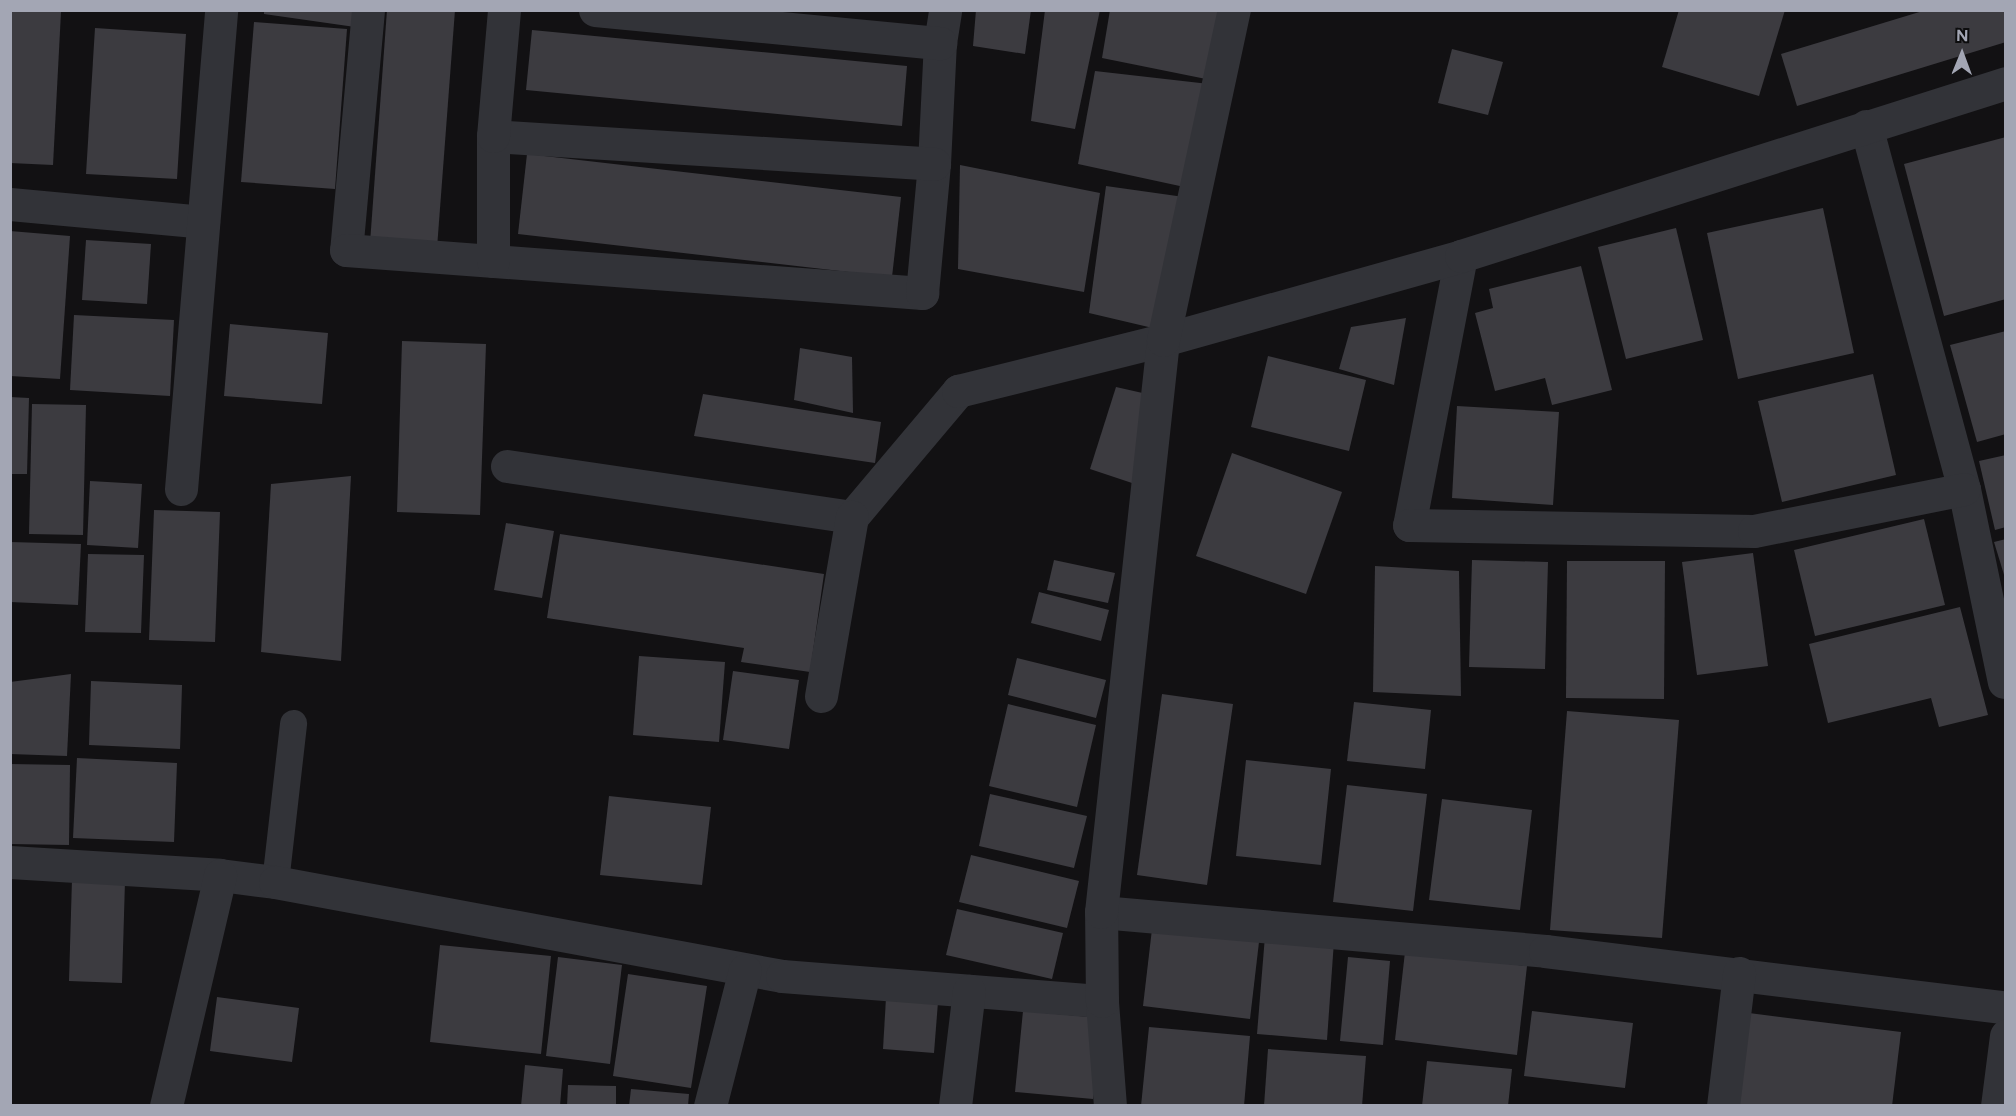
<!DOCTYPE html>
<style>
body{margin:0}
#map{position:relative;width:2016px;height:1116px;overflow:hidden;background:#121113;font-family:Figtree,sans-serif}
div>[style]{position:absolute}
.building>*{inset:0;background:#3c3b40}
.lane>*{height:27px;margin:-13.5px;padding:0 13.5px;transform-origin:13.5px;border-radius:13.5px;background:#323338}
.street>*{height:33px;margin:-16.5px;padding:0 16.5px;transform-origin:16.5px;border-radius:16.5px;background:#323338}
span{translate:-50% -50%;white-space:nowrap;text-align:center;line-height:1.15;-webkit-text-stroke:4.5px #0d0d0e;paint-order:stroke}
.frame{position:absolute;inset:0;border:12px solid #a3a6b4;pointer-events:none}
.north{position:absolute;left:1932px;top:24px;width:60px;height:60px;-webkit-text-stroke:4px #0d0d0e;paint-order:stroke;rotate:1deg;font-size:16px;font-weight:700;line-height:24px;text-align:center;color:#a3a6b4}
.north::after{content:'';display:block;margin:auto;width:21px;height:27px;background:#a3a6b4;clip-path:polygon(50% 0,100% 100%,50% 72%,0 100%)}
</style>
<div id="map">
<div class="building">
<div style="clip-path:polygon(10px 10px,61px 12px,53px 165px,10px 163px)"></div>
<div style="clip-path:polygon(264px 10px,357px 10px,355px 27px,264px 14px)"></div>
<div style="clip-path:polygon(387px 10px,455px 10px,437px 248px,370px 243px)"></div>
<div style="clip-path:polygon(976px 10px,1031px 10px,1025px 54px,973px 46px)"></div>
<div style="clip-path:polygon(1045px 10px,1100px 10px,1075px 129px,1031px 121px)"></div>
<div style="clip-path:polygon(1110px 10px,1223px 10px,1206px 79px,1102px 58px)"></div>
<div style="clip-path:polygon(1679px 10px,1785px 10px,1759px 96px,1662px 67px)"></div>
<div style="clip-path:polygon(1926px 10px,2006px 10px,2006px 42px,1797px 106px,1781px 54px)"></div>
<div style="clip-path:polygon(254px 22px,347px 29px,335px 189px,241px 182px)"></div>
<div style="clip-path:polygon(95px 28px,186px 34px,177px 179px,86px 174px)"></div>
<div style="clip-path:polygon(532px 30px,907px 66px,902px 126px,526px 90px)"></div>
<div style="clip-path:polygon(1452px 49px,1503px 62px,1488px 115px,1438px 103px)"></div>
<div style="clip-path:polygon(1095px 71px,1209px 84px,1189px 188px,1078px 164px)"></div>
<div style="clip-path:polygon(2006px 137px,2006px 299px,1944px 316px,1904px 164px)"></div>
<div style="clip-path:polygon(527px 154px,901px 197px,892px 277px,518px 234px)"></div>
<div style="clip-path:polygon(960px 165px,1100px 193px,1084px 292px,958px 269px)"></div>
<div style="clip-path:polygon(1106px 186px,1184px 197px,1157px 329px,1089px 313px)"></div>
<div style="clip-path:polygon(1823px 208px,1854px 353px,1738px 379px,1707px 233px)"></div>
<div style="clip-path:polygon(1676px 228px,1703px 340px,1626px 359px,1598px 247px)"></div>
<div style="clip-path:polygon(10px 231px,70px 236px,60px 379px,10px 376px)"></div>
<div style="clip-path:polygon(86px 240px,151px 244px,147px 304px,82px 300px)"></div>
<div style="clip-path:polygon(1581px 266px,1612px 390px,1552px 405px,1545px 378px,1495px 391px,1475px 313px,1493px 308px,1489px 289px)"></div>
<div style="clip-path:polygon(74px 315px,174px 320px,170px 396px,70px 390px)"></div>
<div style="clip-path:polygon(1406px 318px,1394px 385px,1339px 369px,1351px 327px)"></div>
<div style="clip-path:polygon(230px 324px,328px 333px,322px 404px,224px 396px)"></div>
<div style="clip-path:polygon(2006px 331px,2006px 434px,1977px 442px,1950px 345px)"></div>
<div style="clip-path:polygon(402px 341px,486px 344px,480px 515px,397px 512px)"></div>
<div style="clip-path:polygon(800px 348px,852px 357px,853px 413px,794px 400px)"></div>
<div style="clip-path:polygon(1268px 356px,1366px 380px,1349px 451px,1251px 427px)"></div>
<div style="clip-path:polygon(1873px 374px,1896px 475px,1782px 502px,1758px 401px)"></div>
<div style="clip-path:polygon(1116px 387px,1147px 394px,1132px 483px,1090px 469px)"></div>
<div style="clip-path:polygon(703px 394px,881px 422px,875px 463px,694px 436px)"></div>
<div style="clip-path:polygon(10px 397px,29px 398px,27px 474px,10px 474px)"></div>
<div style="clip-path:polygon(32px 404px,86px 405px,83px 535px,29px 534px)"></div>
<div style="clip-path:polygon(1457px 406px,1559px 412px,1553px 505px,1452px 498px)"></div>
<div style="clip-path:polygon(1232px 453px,1342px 492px,1306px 594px,1196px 556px)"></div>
<div style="clip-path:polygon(2006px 455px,2006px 527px,1995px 530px,1979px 461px)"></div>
<div style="clip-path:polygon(351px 476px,341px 661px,261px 652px,271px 484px)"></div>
<div style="clip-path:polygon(90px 481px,142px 484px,138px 548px,87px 545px)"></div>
<div style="clip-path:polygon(154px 510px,220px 512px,215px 642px,149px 640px)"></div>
<div style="clip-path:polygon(1924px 519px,1945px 605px,1815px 636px,1794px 550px)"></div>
<div style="clip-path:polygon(506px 523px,554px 531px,542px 598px,494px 590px)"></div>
<div style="clip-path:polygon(560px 534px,824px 574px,810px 672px,741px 662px,744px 648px,547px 618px)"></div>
<div style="clip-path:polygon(2006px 539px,2006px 578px,2005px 578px,1994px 542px)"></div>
<div style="clip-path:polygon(10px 542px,81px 544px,78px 605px,10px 602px)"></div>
<div style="clip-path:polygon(1753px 553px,1768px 666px,1697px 675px,1682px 562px)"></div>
<div style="clip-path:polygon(88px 554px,144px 555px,141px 633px,85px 632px)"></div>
<div style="clip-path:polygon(1054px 560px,1115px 573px,1108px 603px,1047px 590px)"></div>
<div style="clip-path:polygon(1472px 560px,1548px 562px,1545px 669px,1469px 667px)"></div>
<div style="clip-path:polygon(1567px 561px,1665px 561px,1664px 699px,1566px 698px)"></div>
<div style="clip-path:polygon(1375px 566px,1459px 571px,1461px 696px,1373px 692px)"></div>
<div style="clip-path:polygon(1039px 592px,1109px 610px,1101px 641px,1031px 623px)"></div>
<div style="clip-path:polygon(1960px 607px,1988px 715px,1939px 727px,1931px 698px,1828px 723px,1809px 644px)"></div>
<div style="clip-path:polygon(639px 656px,725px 662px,719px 742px,633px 735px)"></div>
<div style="clip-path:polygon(1017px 658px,1106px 680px,1096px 718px,1008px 695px)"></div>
<div style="clip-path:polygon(733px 671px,799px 680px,789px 749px,723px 740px)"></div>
<div style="clip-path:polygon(71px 674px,67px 756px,10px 754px,10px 682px)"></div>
<div style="clip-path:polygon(91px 681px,182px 685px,180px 749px,89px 745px)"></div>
<div style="clip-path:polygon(1162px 694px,1233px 704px,1207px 885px,1137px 875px)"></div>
<div style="clip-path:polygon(1354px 702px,1431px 710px,1425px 769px,1347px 761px)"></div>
<div style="clip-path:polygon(1008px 704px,1096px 725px,1077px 807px,989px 786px)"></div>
<div style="clip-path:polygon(1567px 711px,1679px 720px,1662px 938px,1550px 930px)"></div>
<div style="clip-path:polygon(77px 758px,177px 763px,174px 842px,73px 838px)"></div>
<div style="clip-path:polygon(1246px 760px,1331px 769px,1321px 865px,1236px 856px)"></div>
<div style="clip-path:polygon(10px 764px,70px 765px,69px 845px,10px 844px)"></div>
<div style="clip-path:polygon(1347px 785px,1427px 794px,1413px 911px,1333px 902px)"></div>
<div style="clip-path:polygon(990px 794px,1087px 816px,1074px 868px,979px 846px)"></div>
<div style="clip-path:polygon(609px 796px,711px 807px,702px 885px,600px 875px)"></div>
<div style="clip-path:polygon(1442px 799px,1532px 810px,1520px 910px,1429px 900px)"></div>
<div style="clip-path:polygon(971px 855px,1079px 881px,1067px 928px,959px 902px)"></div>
<div style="clip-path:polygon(72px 879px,125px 881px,122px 983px,69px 981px)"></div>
<div style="clip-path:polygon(957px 909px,1063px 933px,1052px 979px,946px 955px)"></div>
<div style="clip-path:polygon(1152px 929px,1259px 942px,1250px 1019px,1143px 1006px)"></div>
<div style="clip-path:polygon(1265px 936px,1334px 941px,1327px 1040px,1257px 1034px)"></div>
<div style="clip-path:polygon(440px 945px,551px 956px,541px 1054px,430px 1042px)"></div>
<div style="clip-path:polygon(1405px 952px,1527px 966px,1517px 1055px,1395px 1040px)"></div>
<div style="clip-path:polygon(558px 957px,622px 965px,610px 1064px,546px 1056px)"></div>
<div style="clip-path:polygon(1348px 957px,1390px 961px,1383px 1045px,1340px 1041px)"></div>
<div style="clip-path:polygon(628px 974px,707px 986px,691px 1088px,613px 1076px)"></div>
<div style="clip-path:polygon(217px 997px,299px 1008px,292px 1062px,210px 1051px)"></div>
<div style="clip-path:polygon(886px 998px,938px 1002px,934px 1053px,883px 1049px)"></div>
<div style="clip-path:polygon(1023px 1011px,1101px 1018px,1093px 1099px,1015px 1092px)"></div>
<div style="clip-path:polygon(1532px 1011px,1633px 1023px,1625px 1088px,1524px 1076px)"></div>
<div style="clip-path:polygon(1749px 1013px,1901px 1032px,1892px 1106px,1738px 1106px)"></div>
<div style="clip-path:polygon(1149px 1027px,1250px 1036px,1244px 1106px,1141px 1106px)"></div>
<div style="clip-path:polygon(1268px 1049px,1366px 1056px,1362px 1106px,1264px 1106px)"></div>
<div style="clip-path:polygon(1427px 1061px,1512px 1069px,1508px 1106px,1422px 1106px)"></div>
<div style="clip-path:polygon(525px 1065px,563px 1069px,560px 1106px,521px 1106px)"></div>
<div style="clip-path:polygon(568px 1085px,616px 1086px,616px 1106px,567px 1106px)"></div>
<div style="clip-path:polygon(631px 1089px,689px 1094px,688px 1106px,629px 1106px)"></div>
</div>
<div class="lane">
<div style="left:275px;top:882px;width:160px;rotate:-83.5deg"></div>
</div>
<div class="street">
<div style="left:368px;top:10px;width:241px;rotate:95.2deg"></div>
<div style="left:346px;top:250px;width:578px;rotate:4.27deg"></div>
<div style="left:922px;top:293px;width:130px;rotate:-84.7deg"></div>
<div style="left:934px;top:164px;width:121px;rotate:-87.2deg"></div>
<div style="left:940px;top:43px;width:33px;rotate:-81deg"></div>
<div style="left:595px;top:10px;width:347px;rotate:5.5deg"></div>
<div style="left:1866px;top:126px;width:376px;rotate:74.9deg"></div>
<div style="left:1964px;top:489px;width:197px;rotate:78.3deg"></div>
<div style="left:493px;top:136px;width:442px;rotate:3.6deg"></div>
<div style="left:10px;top:204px;width:194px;rotate:5.3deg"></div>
<div style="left:1461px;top:256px;width:274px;rotate:100.9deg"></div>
<div style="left:1409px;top:525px;width:345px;rotate:1deg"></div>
<div style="left:1754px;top:531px;width:214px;rotate:-11.3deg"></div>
<div style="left:493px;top:261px;width:125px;rotate:-90deg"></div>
<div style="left:493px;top:136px;width:126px;rotate:-85deg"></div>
<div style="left:507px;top:466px;width:349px;rotate:8.4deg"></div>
<div style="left:852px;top:517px;width:165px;rotate:-49.9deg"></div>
<div style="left:958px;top:391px;width:211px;rotate:-14deg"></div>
<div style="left:1163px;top:340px;width:310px;rotate:-15.7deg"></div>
<div style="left:1461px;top:256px;width:572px;rotate:-17.61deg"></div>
<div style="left:181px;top:489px;width:481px;rotate:-85.2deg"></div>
<div style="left:821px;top:696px;width:182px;rotate:-80.2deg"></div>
<div style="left:10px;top:862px;width:210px;rotate:3.5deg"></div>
<div style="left:220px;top:875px;width:55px;rotate:7.3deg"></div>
<div style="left:275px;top:882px;width:516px;rotate:10.5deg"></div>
<div style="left:782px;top:976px;width:321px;rotate:4.5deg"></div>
<div style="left:1101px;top:912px;width:446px;rotate:5deg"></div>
<div style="left:1545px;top:951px;width:465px;rotate:7deg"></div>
<div style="left:166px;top:1106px;width:237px;rotate:-76.8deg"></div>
<div style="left:710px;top:1106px;width:140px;rotate:-75.6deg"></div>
<div style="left:955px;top:1106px;width:116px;rotate:-83.1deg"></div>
<div style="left:1110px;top:1106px;width:105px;rotate:-94.4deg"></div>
<div style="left:1102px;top:1001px;width:89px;rotate:-90.6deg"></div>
<div style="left:1101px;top:912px;width:575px;rotate:-83.81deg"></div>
<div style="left:1163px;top:340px;width:338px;rotate:-77.9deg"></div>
<div style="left:1723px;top:1106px;width:134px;rotate:-83.1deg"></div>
<div style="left:1997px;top:1106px;width:71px;rotate:-82.7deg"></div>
</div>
<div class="frame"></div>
<div class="north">N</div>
</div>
